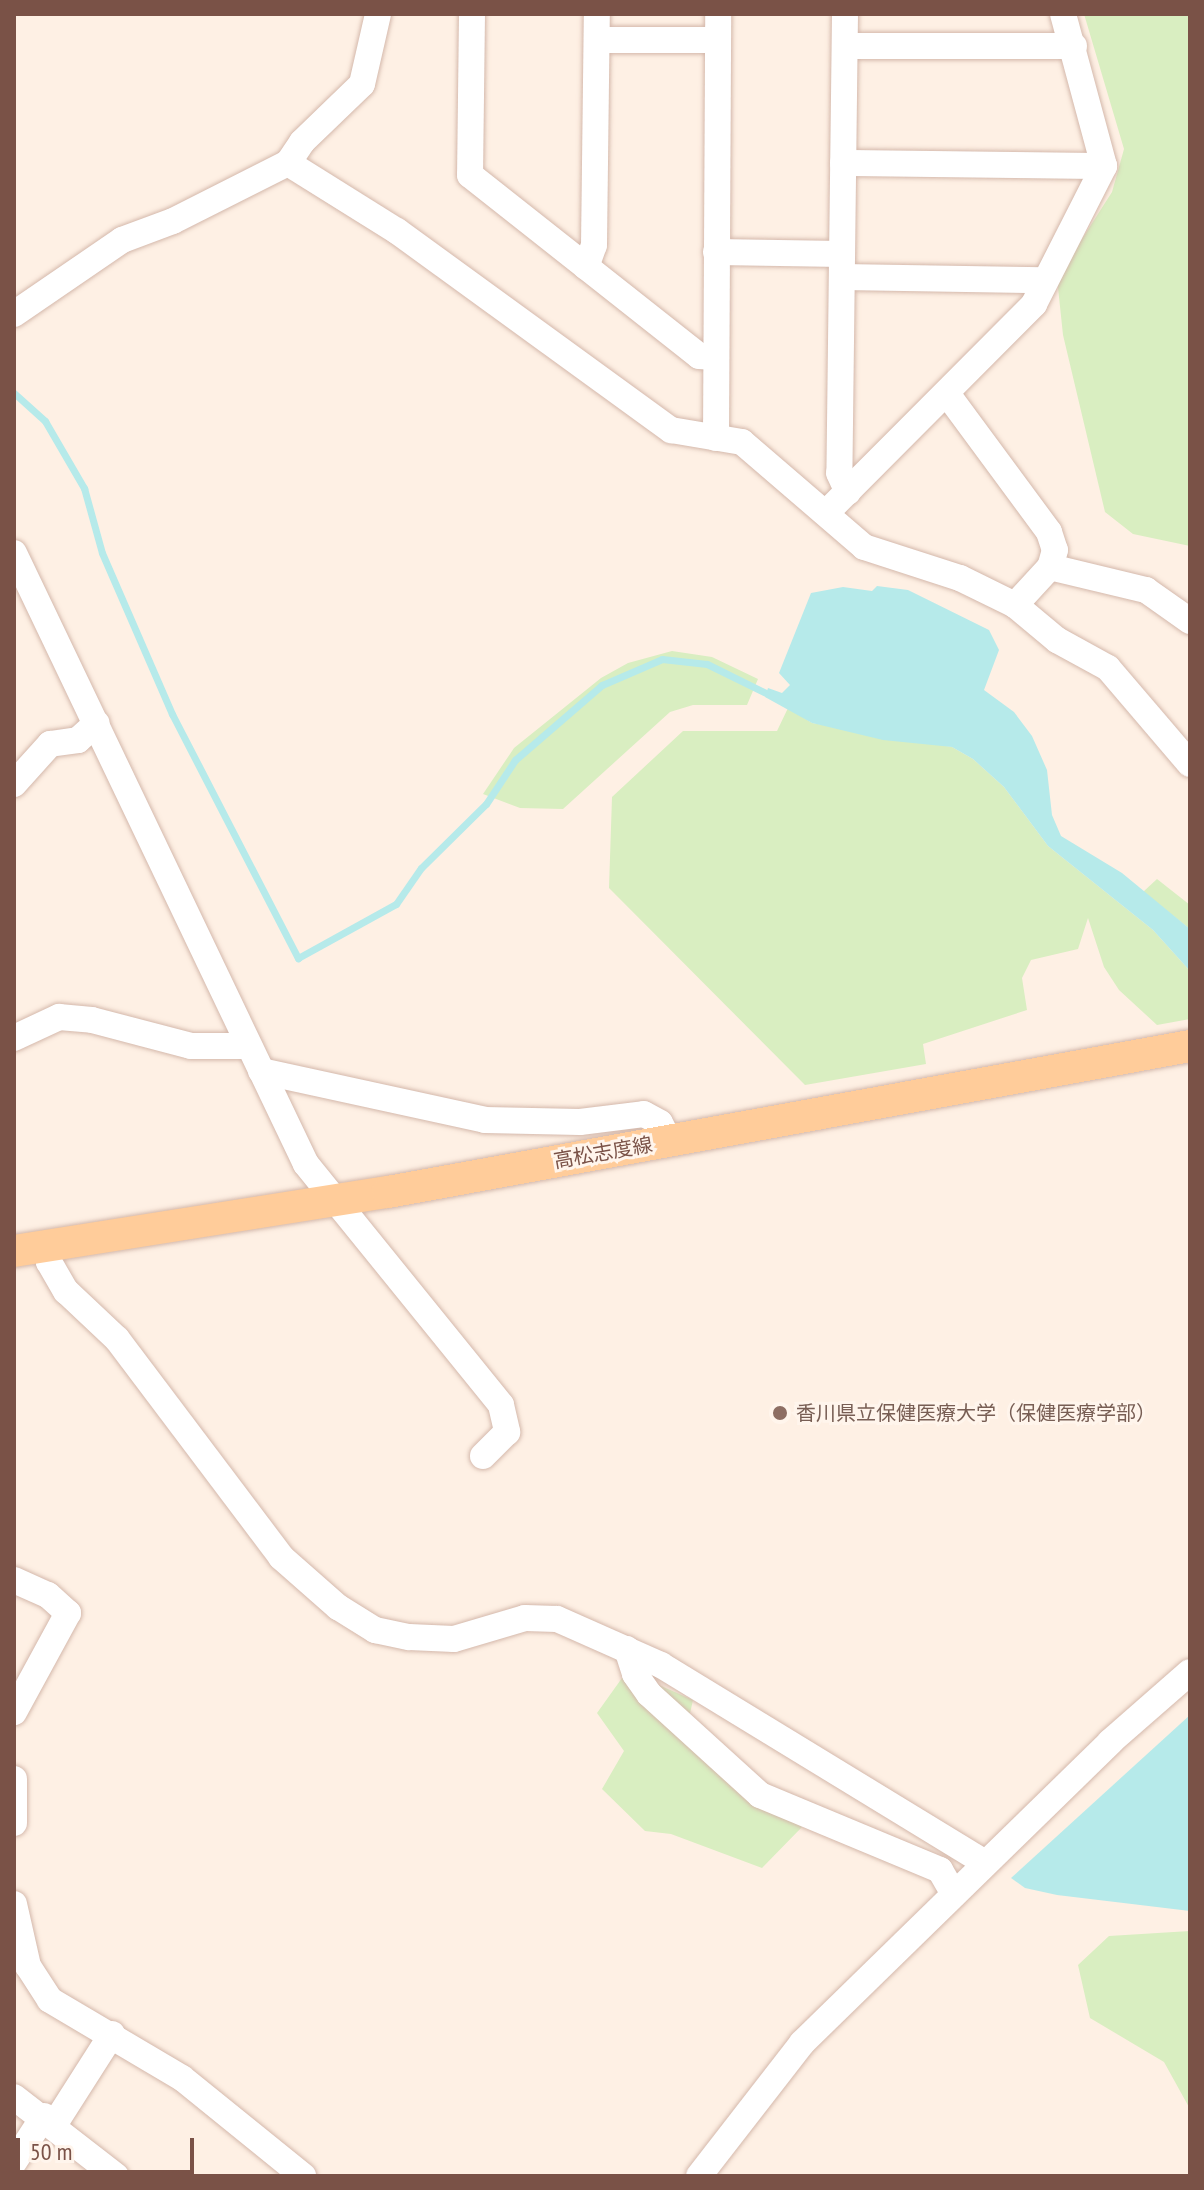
<!DOCTYPE html>
<meta charset="utf-8">
<style>
body{margin:0}
#map{position:relative;width:1204px;height:2190px;overflow:hidden;background:#fef0e4;font-family:"PT Sans Narrow","Noto Sans JP",sans-serif}
div>[style]{position:absolute}
.green>*{inset:0;background:#d9eec1}
.water>*{inset:0;background:#b6eaea}
.stream>*{height:7px;margin:-3.5px;padding:0 3.5px;transform-origin:3.5px;border-radius:3.5px;background:#b6eaea}
.roads{filter:drop-shadow(0 0 2px #d4b8ab) drop-shadow(0 0 2px #d4b8ab)}
.minor>*{height:26px;margin:-13px;padding:0 13px;transform-origin:13px;border-radius:13px;background:#fff}
.major>*{height:32px;margin:-16px;padding:0 16px;transform-origin:16px;border-radius:16px;background:#ffcc9a}
.dots>*{width:22px;height:22px;translate:-50% -50%;box-sizing:border-box;border:4px solid #fff5ec;border-radius:50%}
span{translate:-50% -50%;white-space:nowrap;text-align:center;line-height:1.15;-webkit-text-stroke:6px #fff5ec;paint-order:stroke}
.street-label{font-size:20px;color:#7a5247}
.education-label{font-size:20px;color:#785e54}
.left{translate:0 -50%;text-align:left}
.frame{position:absolute;inset:0;border:16px solid #7a5247;pointer-events:none}
.scale{position:absolute;left:16px;top:2138px;width:178px;height:36px;box-sizing:border-box;border:4px solid #7a5247;border-top:0;padding-left:10px;font-size:24px;line-height:28px;white-space:nowrap;color:#7a5247;-webkit-text-stroke:6px #fff5ec;paint-order:stroke}
</style>
<div id="map">
<div class="green">
<div style="clip-path:polygon(1084px 14px,1190px 14px,1190px 546px,1133px 534px,1105px 512px,1063px 335px,1057px 278px,1112px 192px,1124px 149px)"></div>
<div style="clip-path:polygon(672px 651px,712px 657px,758px 679px,747px 705px,693px 705px,670px 712px,563px 809px,520px 808px,483px 794px,514px 748px,601px 678px,628px 663px)"></div>
<div style="clip-path:polygon(788px 708px,812px 723px,952px 747px,973px 759px,1004px 787px,1048px 846px,1153px 930px,1190px 971px,1190px 1019px,1157px 1025px,1119px 990px,1104px 967px,1088px 918px,1078px 949px,1031px 960px,1022px 978px,1027px 1010px,923px 1044px,926px 1064px,805px 1085px,609px 888px,612px 797px,683px 731px,777px 731px)"></div>
<div style="clip-path:polygon(1157px 879px,1190px 905px,1190px 929px,1143px 892px)"></div>
<div style="clip-path:polygon(627px 1671px,693px 1700px,689px 1718px,802px 1827px,762px 1868px,671px 1834px,645px 1831px,602px 1789px,624px 1751px,597px 1713px)"></div>
<div style="clip-path:polygon(1190px 1931px,1190px 2109px,1164px 2062px,1090px 2018px,1078px 1965px,1109px 1936px)"></div>
</div>
<div class="water">
<div style="clip-path:polygon(877px 586px,908px 590px,989px 630px,999px 650px,984px 690px,1014px 712px,1032px 736px,1047px 770px,1052px 815px,1061px 836px,1122px 873px,1190px 929px,1190px 971px,1153px 930px,1048px 846px,1004px 787px,973px 759px,952px 747px,883px 740px,812px 723px,765px 697px,768px 688px,782px 693px,790px 685px,779px 673px,811px 593px,843px 587px,872px 591px)"></div>
<div style="clip-path:polygon(1190px 1715px,1190px 1911px,1057px 1895px,1025px 1888px,1011px 1878px)"></div>
</div>
<div class="stream">
<div style="left:14px;top:393px;width:42px;rotate:42.1deg"></div>
<div style="left:45px;top:421px;width:78px;rotate:59.8deg"></div>
<div style="left:84px;top:488px;width:67px;rotate:74.5deg"></div>
<div style="left:102px;top:553px;width:176px;rotate:66.5deg"></div>
<div style="left:172px;top:714px;width:275px;rotate:62.7deg"></div>
<div style="left:298px;top:958px;width:112px;rotate:-28.9deg"></div>
<div style="left:396px;top:904px;width:44px;rotate:-55.2deg"></div>
<div style="left:421px;top:868px;width:91px;rotate:-44.6deg"></div>
<div style="left:486px;top:804px;width:53px;rotate:-56.6deg"></div>
<div style="left:515px;top:760px;width:115px;rotate:-40.8deg"></div>
<div style="left:602px;top:685px;width:65px;rotate:-23.4deg"></div>
<div style="left:662px;top:659px;width:45px;rotate:6.3deg"></div>
<div style="left:707px;top:664px;width:66px;rotate:26.2deg"></div>
</div>
<div class="roads">
<div class="minor">
<div style="left:472px;top:14px;width:161px;rotate:90.7deg"></div>
<div style="left:470px;top:175px;width:292px;rotate:38.3deg"></div>
<div style="left:699px;top:356px;width:16px;rotate:4deg"></div>
<div style="left:845px;top:14px;width:459px;rotate:90.7deg"></div>
<div style="left:839px;top:473px;width:21px;rotate:65deg"></div>
<div style="left:598px;top:40px;width:120px"></div>
<div style="left:845px;top:46px;width:229px"></div>
<div style="left:288px;top:163px;width:128px;rotate:32deg"></div>
<div style="left:397px;top:231px;width:339px;rotate:36deg"></div>
<div style="left:671px;top:430px;width:72px;rotate:9.6deg"></div>
<div style="left:742px;top:442px;width:161px;rotate:40.7deg"></div>
<div style="left:864px;top:547px;width:101px;rotate:17.9deg"></div>
<div style="left:960px;top:578px;width:61px;rotate:26.1deg"></div>
<div style="left:1015px;top:605px;width:55px;rotate:39.8deg"></div>
<div style="left:1057px;top:640px;width:58px;rotate:28.8deg"></div>
<div style="left:1108px;top:668px;width:126px;rotate:49.5deg"></div>
<div style="left:843px;top:163px;width:261px;rotate:0.7deg"></div>
<div style="left:716px;top:252px;width:126px;rotate:0.9deg"></div>
<div style="left:586px;top:267px;width:23px;rotate:-70deg"></div>
<div style="left:594px;top:245px;width:231px;rotate:-89.3deg"></div>
<div style="left:842px;top:277px;width:201px;rotate:0.9deg"></div>
<div style="left:14px;top:314px;width:131px;rotate:-34.4deg"></div>
<div style="left:122px;top:240px;width:54px;rotate:-20.4deg"></div>
<div style="left:173px;top:221px;width:129px;rotate:-26.8deg"></div>
<div style="left:288px;top:163px;width:25px;rotate:-56deg"></div>
<div style="left:302px;top:142px;width:83px;rotate:-44deg"></div>
<div style="left:362px;top:84px;width:72px;rotate:-77.1deg"></div>
<div style="left:948px;top:395px;width:170px;rotate:53.6deg"></div>
<div style="left:1049px;top:532px;width:19px;rotate:72deg"></div>
<div style="left:1055px;top:550px;width:18px;rotate:106deg"></div>
<div style="left:1050px;top:567px;width:52px;rotate:132.6deg"></div>
<div style="left:716px;top:438px;width:424px;rotate:-89.7deg"></div>
<div style="left:828px;top:511px;width:292px;rotate:-45.1deg"></div>
<div style="left:1034px;top:304px;width:155px;rotate:-63.1deg"></div>
<div style="left:1104px;top:166px;width:157px;rotate:-105.1deg"></div>
<div style="left:14px;top:553px;width:677px;rotate:64.46deg"></div>
<div style="left:306px;top:1164px;width:310px;rotate:51deg"></div>
<div style="left:501px;top:1405px;width:28px;rotate:77deg"></div>
<div style="left:507px;top:1432px;width:34px;rotate:135deg"></div>
<div style="left:1050px;top:567px;width:99px;rotate:13.5deg"></div>
<div style="left:1146px;top:590px;width:54px;rotate:35.2deg"></div>
<div style="left:14px;top:784px;width:54px;rotate:-48deg"></div>
<div style="left:50px;top:744px;width:28px;rotate:-8deg"></div>
<div style="left:78px;top:740px;width:25px;rotate:-42deg"></div>
<div style="left:14px;top:1038px;width:50px;rotate:-25deg"></div>
<div style="left:59px;top:1017px;width:33px;rotate:5deg"></div>
<div style="left:92px;top:1020px;width:102px;rotate:14.7deg"></div>
<div style="left:191px;top:1046px;width:57px"></div>
<div style="left:261px;top:1071px;width:229px;rotate:12.3deg"></div>
<div style="left:485px;top:1120px;width:95px;rotate:1.2deg"></div>
<div style="left:580px;top:1122px;width:64px;rotate:-7.1deg"></div>
<div style="left:644px;top:1114px;width:18px;rotate:29deg"></div>
<div style="left:660px;top:1123px;width:20px;rotate:63deg"></div>
<div style="left:48px;top:1244px;width:18px;rotate:87deg"></div>
<div style="left:49px;top:1262px;width:34px;rotate:60deg"></div>
<div style="left:66px;top:1291px;width:70px;rotate:43.3deg"></div>
<div style="left:117px;top:1339px;width:273px;rotate:53deg"></div>
<div style="left:281px;top:1557px;width:76px;rotate:41.3deg"></div>
<div style="left:338px;top:1607px;width:44px;rotate:31.9deg"></div>
<div style="left:375px;top:1630px;width:35px;rotate:12deg"></div>
<div style="left:409px;top:1637px;width:45px;rotate:2.5deg"></div>
<div style="left:454px;top:1639px;width:74px;rotate:-16.5deg"></div>
<div style="left:525px;top:1618px;width:32px;rotate:2deg"></div>
<div style="left:557px;top:1619px;width:114px;rotate:23.9deg"></div>
<div style="left:661px;top:1665px;width:380px;rotate:31.4deg"></div>
<div style="left:14px;top:1580px;width:37px;rotate:24deg"></div>
<div style="left:48px;top:1595px;width:27px;rotate:42deg"></div>
<div style="left:68px;top:1613px;width:113px;rotate:118.6deg"></div>
<div style="left:627px;top:1649px;width:26px;rotate:72deg"></div>
<div style="left:635px;top:1674px;width:24px;rotate:55deg"></div>
<div style="left:649px;top:1694px;width:150px;rotate:42.3deg"></div>
<div style="left:760px;top:1795px;width:195px;rotate:22.6deg"></div>
<div style="left:940px;top:1870px;width:28px;rotate:60deg"></div>
<div style="left:14px;top:1779px;width:44px;rotate:90deg"></div>
<div style="left:14px;top:1904px;width:64px;rotate:77.3deg"></div>
<div style="left:28px;top:1966px;width:40px;rotate:57.1deg"></div>
<div style="left:50px;top:2000px;width:153px;rotate:30.6deg"></div>
<div style="left:182px;top:2078px;width:156px;rotate:39deg"></div>
<div style="left:14px;top:2097px;width:129px;rotate:37.8deg"></div>
<div style="left:54px;top:2125px;width:108px;rotate:-57.5deg"></div>
<div style="left:14px;top:2162px;width:55px;rotate:-56.9deg"></div>
<div style="left:699px;top:2176px;width:168px;rotate:-52.2deg"></div>
<div style="left:802px;top:2043px;width:431px;rotate:-44.3deg"></div>
<div style="left:1110px;top:1742px;width:106px;rotate:-41.2deg"></div>
</div>
<div class="major">
<div style="left:14px;top:1251px;width:379px;rotate:-9deg"></div>
<div style="left:388px;top:1192px;width:815px;rotate:-10.32deg"></div>
</div>
</div>
<div class="dots">
<div style="left:780px;top:1413px;background:#8d6e63"></div>
</div>
<div class="street-label">
<span style="left:603px;top:1153px;rotate:-10deg">高松志度線</span>
</div>
<div class="education-label">
<span class="left" style="left:796px;top:1413px">香川県立保健医療大学（保健医療学部）</span>
</div>
<div class="frame"></div>
<div class="scale">50 m</div>
</div>
